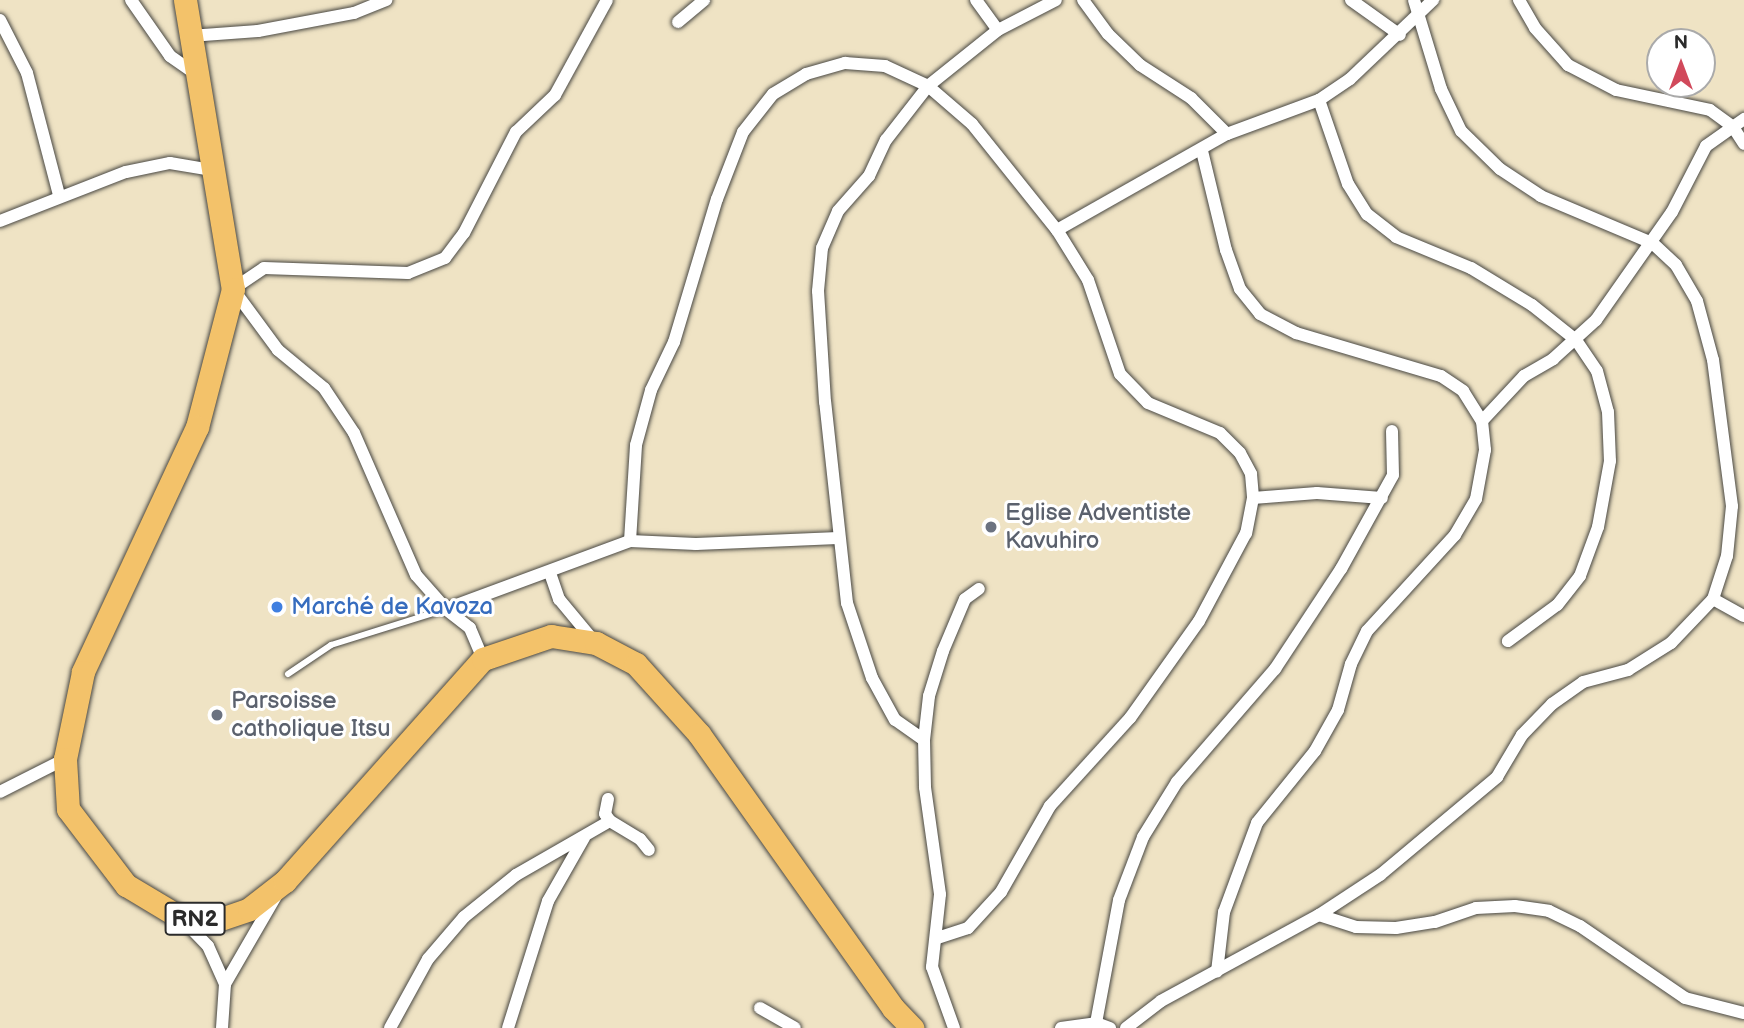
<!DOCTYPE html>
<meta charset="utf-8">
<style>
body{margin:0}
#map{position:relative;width:1744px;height:1028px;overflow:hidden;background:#efe3c4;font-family:"Balsamiq Sans",sans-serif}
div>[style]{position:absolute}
.roads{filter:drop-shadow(0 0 2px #484742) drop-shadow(0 0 2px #484742)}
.lane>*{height:6px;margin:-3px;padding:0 3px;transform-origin:3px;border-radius:3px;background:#fff}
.street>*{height:12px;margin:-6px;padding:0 6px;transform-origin:6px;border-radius:6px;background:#fff}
.highway>*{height:23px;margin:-11.5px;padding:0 11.5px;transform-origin:11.5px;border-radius:11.5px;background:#f3c26a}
.dots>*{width:19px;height:19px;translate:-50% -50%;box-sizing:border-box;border:4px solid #fff;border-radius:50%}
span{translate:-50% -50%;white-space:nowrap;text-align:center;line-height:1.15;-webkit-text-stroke:6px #fff;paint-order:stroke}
.shield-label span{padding:2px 5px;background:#fff;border:2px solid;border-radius:5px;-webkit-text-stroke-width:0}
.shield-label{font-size:23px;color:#2b2b2b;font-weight:700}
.worship-label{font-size:24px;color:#5b616d}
.left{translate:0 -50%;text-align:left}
.shop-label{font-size:24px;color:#366cbe}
.north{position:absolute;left:1646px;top:28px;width:70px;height:70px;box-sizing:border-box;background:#fff;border:2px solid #aaa;border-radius:50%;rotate:0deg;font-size:19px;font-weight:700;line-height:28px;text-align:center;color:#2b2b2b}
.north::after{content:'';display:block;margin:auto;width:24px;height:32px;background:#d1495b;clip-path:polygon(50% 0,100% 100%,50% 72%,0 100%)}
</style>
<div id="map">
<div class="roads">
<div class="lane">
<div style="left:288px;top:674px;width:52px;rotate:-34deg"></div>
<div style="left:331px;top:645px;width:121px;rotate:-17.4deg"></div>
</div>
<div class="street">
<div style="left:131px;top:0;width:68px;rotate:55.1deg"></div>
<div style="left:170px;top:56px;width:32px;rotate:35deg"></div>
<div style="left:976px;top:0;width:37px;rotate:54deg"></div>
<div style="left:1083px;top:0;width:42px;rotate:53.7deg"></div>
<div style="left:1108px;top:34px;width:45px;rotate:44.1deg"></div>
<div style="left:1140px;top:65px;width:61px;rotate:32.9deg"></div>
<div style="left:1191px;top:98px;width:51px;rotate:45deg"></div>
<div style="left:1351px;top:0;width:60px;rotate:35.5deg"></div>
<div style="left:1519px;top:0;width:32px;rotate:60deg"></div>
<div style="left:1535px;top:28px;width:50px;rotate:48.3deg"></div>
<div style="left:1568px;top:65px;width:54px;rotate:27.5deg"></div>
<div style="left:1616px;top:90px;width:96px;rotate:12deg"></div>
<div style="left:1710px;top:110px;width:29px;rotate:36deg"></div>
<div style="left:1733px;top:127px;width:20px;rotate:57deg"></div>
<div style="left:0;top:20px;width:59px;rotate:63deg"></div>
<div style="left:27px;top:73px;width:126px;rotate:75.3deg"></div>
<div style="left:678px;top:22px;width:34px;rotate:-40deg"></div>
<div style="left:190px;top:36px;width:68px;rotate:-4.2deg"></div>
<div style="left:258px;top:31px;width:98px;rotate:-10.6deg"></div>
<div style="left:354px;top:13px;width:35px;rotate:-22deg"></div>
<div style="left:1319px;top:100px;width:89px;rotate:71deg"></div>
<div style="left:1348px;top:184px;width:36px;rotate:58deg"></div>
<div style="left:1367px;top:214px;width:37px;rotate:38deg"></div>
<div style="left:1396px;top:237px;width:81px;rotate:22.5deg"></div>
<div style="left:1471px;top:268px;width:71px;rotate:31.2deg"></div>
<div style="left:1532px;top:305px;width:56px;rotate:38.5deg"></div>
<div style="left:1576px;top:340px;width:37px;rotate:56deg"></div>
<div style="left:1597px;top:371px;width:42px;rotate:75deg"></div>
<div style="left:1608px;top:412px;width:49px;rotate:87.7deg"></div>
<div style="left:1610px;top:461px;width:67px;rotate:100.3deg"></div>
<div style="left:1598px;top:527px;width:52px;rotate:110.2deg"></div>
<div style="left:1580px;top:576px;width:37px;rotate:128deg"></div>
<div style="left:1557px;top:605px;width:61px;rotate:143.7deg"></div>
<div style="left:1202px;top:151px;width:102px;rotate:76.4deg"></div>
<div style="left:1226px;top:250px;width:41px;rotate:70.3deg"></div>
<div style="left:1240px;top:289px;width:32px;rotate:51deg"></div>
<div style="left:1260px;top:314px;width:41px;rotate:27.8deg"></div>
<div style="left:1296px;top:333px;width:151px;rotate:16.5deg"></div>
<div style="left:1441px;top:376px;width:27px;rotate:34deg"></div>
<div style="left:1463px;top:391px;width:36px;rotate:58deg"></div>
<div style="left:1482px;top:421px;width:29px;rotate:84deg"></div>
<div style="left:1485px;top:450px;width:50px;rotate:100.4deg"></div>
<div style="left:1476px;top:499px;width:42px;rotate:120.3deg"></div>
<div style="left:1455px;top:535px;width:130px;rotate:132.5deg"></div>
<div style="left:1367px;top:631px;width:37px;rotate:116deg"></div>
<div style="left:1351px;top:664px;width:48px;rotate:105.8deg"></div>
<div style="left:1338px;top:710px;width:47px;rotate:119.3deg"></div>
<div style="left:1315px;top:751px;width:92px;rotate:128.9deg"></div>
<div style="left:1257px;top:823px;width:95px;rotate:110.3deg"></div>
<div style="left:1224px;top:912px;width:60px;rotate:96.7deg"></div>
<div style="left:0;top:221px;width:135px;rotate:-21.3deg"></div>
<div style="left:126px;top:172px;width:45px;rotate:-11.6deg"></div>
<div style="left:170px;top:163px;width:43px;rotate:9.5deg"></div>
<div style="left:1057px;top:230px;width:195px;rotate:-29.5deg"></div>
<div style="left:1227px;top:134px;width:98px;rotate:-20.3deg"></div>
<div style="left:1319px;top:100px;width:37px;rotate:-34deg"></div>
<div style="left:1350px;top:79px;width:115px;rotate:-43.6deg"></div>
<div style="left:1482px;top:421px;width:62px;rotate:-47deg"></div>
<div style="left:1524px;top:376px;width:34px;rotate:-30deg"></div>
<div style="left:1553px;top:359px;width:58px;rotate:-42.2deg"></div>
<div style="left:1596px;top:320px;width:132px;rotate:-54.9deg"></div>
<div style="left:1672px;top:212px;width:74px;rotate:-62.7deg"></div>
<div style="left:1706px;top:146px;width:47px;rotate:-35.4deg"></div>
<div style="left:1253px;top:498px;width:64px;rotate:-4.5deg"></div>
<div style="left:1317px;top:493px;width:65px;rotate:4.4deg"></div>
<div style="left:630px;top:541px;width:96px;rotate:-86.4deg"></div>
<div style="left:636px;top:445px;width:57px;rotate:-74.7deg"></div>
<div style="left:651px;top:390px;width:53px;rotate:-64.4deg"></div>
<div style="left:674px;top:342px;width:149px;rotate:-73.3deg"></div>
<div style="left:717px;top:199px;width:72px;rotate:-68.8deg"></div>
<div style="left:743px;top:132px;width:48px;rotate:-51.7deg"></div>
<div style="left:773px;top:94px;width:39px;rotate:-31deg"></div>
<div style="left:806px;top:74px;width:41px;rotate:-15.8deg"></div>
<div style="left:845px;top:63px;width:40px;rotate:4.3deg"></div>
<div style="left:885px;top:66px;width:47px;rotate:24.9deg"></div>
<div style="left:928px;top:86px;width:58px;rotate:40.8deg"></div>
<div style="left:972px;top:124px;width:136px;rotate:51.3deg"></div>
<div style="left:1057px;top:230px;width:59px;rotate:58.2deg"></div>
<div style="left:1088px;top:280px;width:99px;rotate:71.2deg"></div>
<div style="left:1120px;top:374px;width:40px;rotate:46deg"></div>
<div style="left:1148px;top:403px;width:78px;rotate:22.6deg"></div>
<div style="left:1220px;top:433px;width:28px;rotate:45deg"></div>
<div style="left:1240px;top:453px;width:24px;rotate:62deg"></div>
<div style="left:1251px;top:474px;width:24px;rotate:85deg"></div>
<div style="left:1253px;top:498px;width:36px;rotate:101deg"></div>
<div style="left:1246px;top:533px;width:100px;rotate:118.1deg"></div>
<div style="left:1199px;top:621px;width:119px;rotate:125.4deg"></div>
<div style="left:1130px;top:718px;width:119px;rotate:132.3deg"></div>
<div style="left:1050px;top:806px;width:99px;rotate:119.7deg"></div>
<div style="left:1001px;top:892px;width:49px;rotate:132.5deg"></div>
<div style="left:968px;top:928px;width:33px;rotate:162deg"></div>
<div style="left:550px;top:573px;width:28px;rotate:71deg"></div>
<div style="left:559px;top:599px;width:53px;rotate:50.3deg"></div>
<div style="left:1713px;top:599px;width:35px;rotate:29deg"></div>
<div style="left:446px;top:609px;width:196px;rotate:-20.3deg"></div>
<div style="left:630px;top:541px;width:66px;rotate:2.6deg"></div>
<div style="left:696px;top:544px;width:142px;rotate:-2.4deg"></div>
<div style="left:483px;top:659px;width:34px;rotate:-113deg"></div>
<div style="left:470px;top:628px;width:31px;rotate:-142deg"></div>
<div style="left:446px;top:609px;width:45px;rotate:-131.4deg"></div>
<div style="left:416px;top:575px;width:155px;rotate:-113.6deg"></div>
<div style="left:354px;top:433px;width:54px;rotate:-123.7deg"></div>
<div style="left:324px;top:388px;width:60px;rotate:-140.4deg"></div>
<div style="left:278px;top:350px;width:76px;rotate:-126.4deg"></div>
<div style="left:233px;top:289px;width:37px;rotate:-34deg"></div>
<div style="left:264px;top:268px;width:144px;rotate:2deg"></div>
<div style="left:408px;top:273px;width:40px;rotate:-22deg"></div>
<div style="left:445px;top:258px;width:31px;rotate:-53deg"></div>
<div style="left:464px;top:233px;width:114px;rotate:-62.8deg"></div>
<div style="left:516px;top:132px;width:54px;rotate:-43.5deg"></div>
<div style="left:555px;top:95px;width:108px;rotate:-61.3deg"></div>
<div style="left:924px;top:740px;width:35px;rotate:-145deg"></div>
<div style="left:895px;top:720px;width:48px;rotate:-118.7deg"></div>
<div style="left:872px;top:678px;width:79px;rotate:-108.4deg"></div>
<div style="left:847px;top:603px;width:202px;rotate:-96.2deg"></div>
<div style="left:825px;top:402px;width:111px;rotate:-93.6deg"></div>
<div style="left:818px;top:291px;width:43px;rotate:-84.7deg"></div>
<div style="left:822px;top:248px;width:40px;rotate:-66.6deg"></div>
<div style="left:838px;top:211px;width:47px;rotate:-48.5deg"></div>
<div style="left:869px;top:176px;width:40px;rotate:-65deg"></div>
<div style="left:886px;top:140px;width:68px;rotate:-52.1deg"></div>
<div style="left:928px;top:86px;width:90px;rotate:-38.7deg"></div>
<div style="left:998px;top:30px;width:65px;rotate:-27.3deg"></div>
<div style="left:0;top:792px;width:73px;rotate:-26.9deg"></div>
<div style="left:608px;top:799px;width:15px;rotate:101deg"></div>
<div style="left:605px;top:814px;width:9px;rotate:54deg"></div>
<div style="left:610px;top:821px;width:35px;rotate:31deg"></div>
<div style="left:640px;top:839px;width:14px;rotate:51deg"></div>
<div style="left:1319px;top:915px;width:39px;rotate:18deg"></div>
<div style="left:1356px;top:927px;width:40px;rotate:1.4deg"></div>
<div style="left:1396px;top:928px;width:39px;rotate:-9deg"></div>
<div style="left:1435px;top:922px;width:43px;rotate:-18.9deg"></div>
<div style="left:1476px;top:908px;width:39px;rotate:-3deg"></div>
<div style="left:1515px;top:906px;width:34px;rotate:8deg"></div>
<div style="left:1549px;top:911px;width:34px;rotate:26deg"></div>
<div style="left:1580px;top:926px;width:127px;rotate:34.4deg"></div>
<div style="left:1685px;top:998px;width:61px;rotate:14.3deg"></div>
<div style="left:181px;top:918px;width:39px;rotate:46deg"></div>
<div style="left:208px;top:946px;width:42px;rotate:65.9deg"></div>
<div style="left:760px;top:1008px;width:40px;rotate:29.7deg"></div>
<div style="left:1096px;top:1023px;width:125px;rotate:-79.4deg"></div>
<div style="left:1119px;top:900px;width:67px;rotate:-69.1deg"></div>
<div style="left:1143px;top:837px;width:65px;rotate:-58.3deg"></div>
<div style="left:1177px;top:782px;width:150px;rotate:-49.1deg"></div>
<div style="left:1275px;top:669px;width:120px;rotate:-56.6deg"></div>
<div style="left:1341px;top:569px;width:107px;rotate:-61deg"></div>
<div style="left:1393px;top:475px;width:44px;rotate:-91.3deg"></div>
<div style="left:222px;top:1028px;width:44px;rotate:-86.1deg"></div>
<div style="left:225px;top:984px;width:102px;rotate:-59.9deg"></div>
<div style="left:390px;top:1028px;width:79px;rotate:-61.2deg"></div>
<div style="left:428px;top:959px;width:55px;rotate:-49.4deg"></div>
<div style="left:464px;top:917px;width:67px;rotate:-38.9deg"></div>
<div style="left:516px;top:875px;width:108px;rotate:-29.9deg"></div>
<div style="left:508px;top:1028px;width:133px;rotate:-72.5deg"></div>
<div style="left:548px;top:901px;width:73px;rotate:-60.3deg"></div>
<div style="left:954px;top:1028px;width:65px;rotate:-109.8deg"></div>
<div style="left:932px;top:967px;width:73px;rotate:-83.7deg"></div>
<div style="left:940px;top:894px;width:108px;rotate:-98deg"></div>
<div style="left:925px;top:787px;width:47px;rotate:-91.2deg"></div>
<div style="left:924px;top:740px;width:44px;rotate:-83.5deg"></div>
<div style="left:929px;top:696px;width:47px;rotate:-72.7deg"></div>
<div style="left:943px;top:651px;width:56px;rotate:-67.1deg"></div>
<div style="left:965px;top:599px;width:17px;rotate:-36deg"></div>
<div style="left:1061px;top:1028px;width:35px;rotate:-8deg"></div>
<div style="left:1096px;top:1023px;width:15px;rotate:20deg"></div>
<div style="left:1126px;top:1028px;width:44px;rotate:-37.6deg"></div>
<div style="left:1161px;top:1001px;width:180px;rotate:-28.6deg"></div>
<div style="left:1319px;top:915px;width:73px;rotate:-33.3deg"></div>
<div style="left:1380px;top:875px;width:153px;rotate:-39.9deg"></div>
<div style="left:1497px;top:777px;width:49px;rotate:-59.2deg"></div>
<div style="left:1522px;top:735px;width:43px;rotate:-45.9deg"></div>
<div style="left:1552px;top:704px;width:38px;rotate:-35deg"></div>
<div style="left:1583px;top:682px;width:47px;rotate:-14.9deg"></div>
<div style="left:1628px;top:670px;width:51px;rotate:-32.1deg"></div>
<div style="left:1671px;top:643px;width:61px;rotate:-46.3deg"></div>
<div style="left:1713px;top:599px;width:45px;rotate:-72deg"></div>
<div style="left:1727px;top:556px;width:50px;rotate:-84.3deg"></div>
<div style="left:1732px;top:506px;width:147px;rotate:-97.4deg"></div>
<div style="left:1713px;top:360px;width:61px;rotate:-105.2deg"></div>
<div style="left:1697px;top:301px;width:42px;rotate:-120.3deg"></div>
<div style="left:1676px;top:265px;width:33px;rotate:-137deg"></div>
<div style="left:1652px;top:243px;width:121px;rotate:-157.1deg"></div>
<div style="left:1541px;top:196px;width:49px;rotate:-146.6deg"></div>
<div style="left:1500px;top:169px;width:54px;rotate:-135.7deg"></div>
<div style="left:1461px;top:131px;width:47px;rotate:-115.5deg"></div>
<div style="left:1441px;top:89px;width:93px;rotate:-106.9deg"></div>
</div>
<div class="highway">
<div style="left:185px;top:0;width:293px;rotate:80.6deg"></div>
<div style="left:233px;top:289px;width:143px;rotate:104.6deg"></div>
<div style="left:197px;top:427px;width:270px;rotate:115deg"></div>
<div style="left:83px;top:672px;width:89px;rotate:101.7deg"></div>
<div style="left:65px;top:759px;width:50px;rotate:86.6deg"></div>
<div style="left:68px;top:809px;width:96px;rotate:52.7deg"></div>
<div style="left:126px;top:885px;width:64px;rotate:31deg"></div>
<div style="left:181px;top:918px;width:34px;rotate:5deg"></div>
<div style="left:215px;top:921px;width:36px;rotate:-19deg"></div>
<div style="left:249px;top:909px;width:46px;rotate:-37.9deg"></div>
<div style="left:285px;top:881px;width:297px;rotate:-48.3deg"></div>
<div style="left:483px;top:659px;width:72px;rotate:-18.7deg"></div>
<div style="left:551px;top:636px;width:46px;rotate:8.8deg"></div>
<div style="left:596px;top:643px;width:45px;rotate:27.7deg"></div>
<div style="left:636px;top:664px;width:94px;rotate:48deg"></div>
<div style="left:699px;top:734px;width:336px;rotate:54.7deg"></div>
<div style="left:893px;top:1008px;width:28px;rotate:46deg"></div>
</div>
</div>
<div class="dots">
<div style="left:991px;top:527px;background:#6b7280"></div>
<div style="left:277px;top:607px;background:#3f7fe0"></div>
<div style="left:217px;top:715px;background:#6b7280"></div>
</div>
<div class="shield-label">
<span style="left:195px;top:919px">RN2</span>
</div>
<div class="worship-label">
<span class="left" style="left:1005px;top:527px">Eglise Adventiste<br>Kavuhiro</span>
<span class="left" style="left:231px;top:715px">Parsoisse<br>catholique Itsu</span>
</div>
<div class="shop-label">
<span class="left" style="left:291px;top:607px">Marché de Kavoza</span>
</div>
<div class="north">N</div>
</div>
